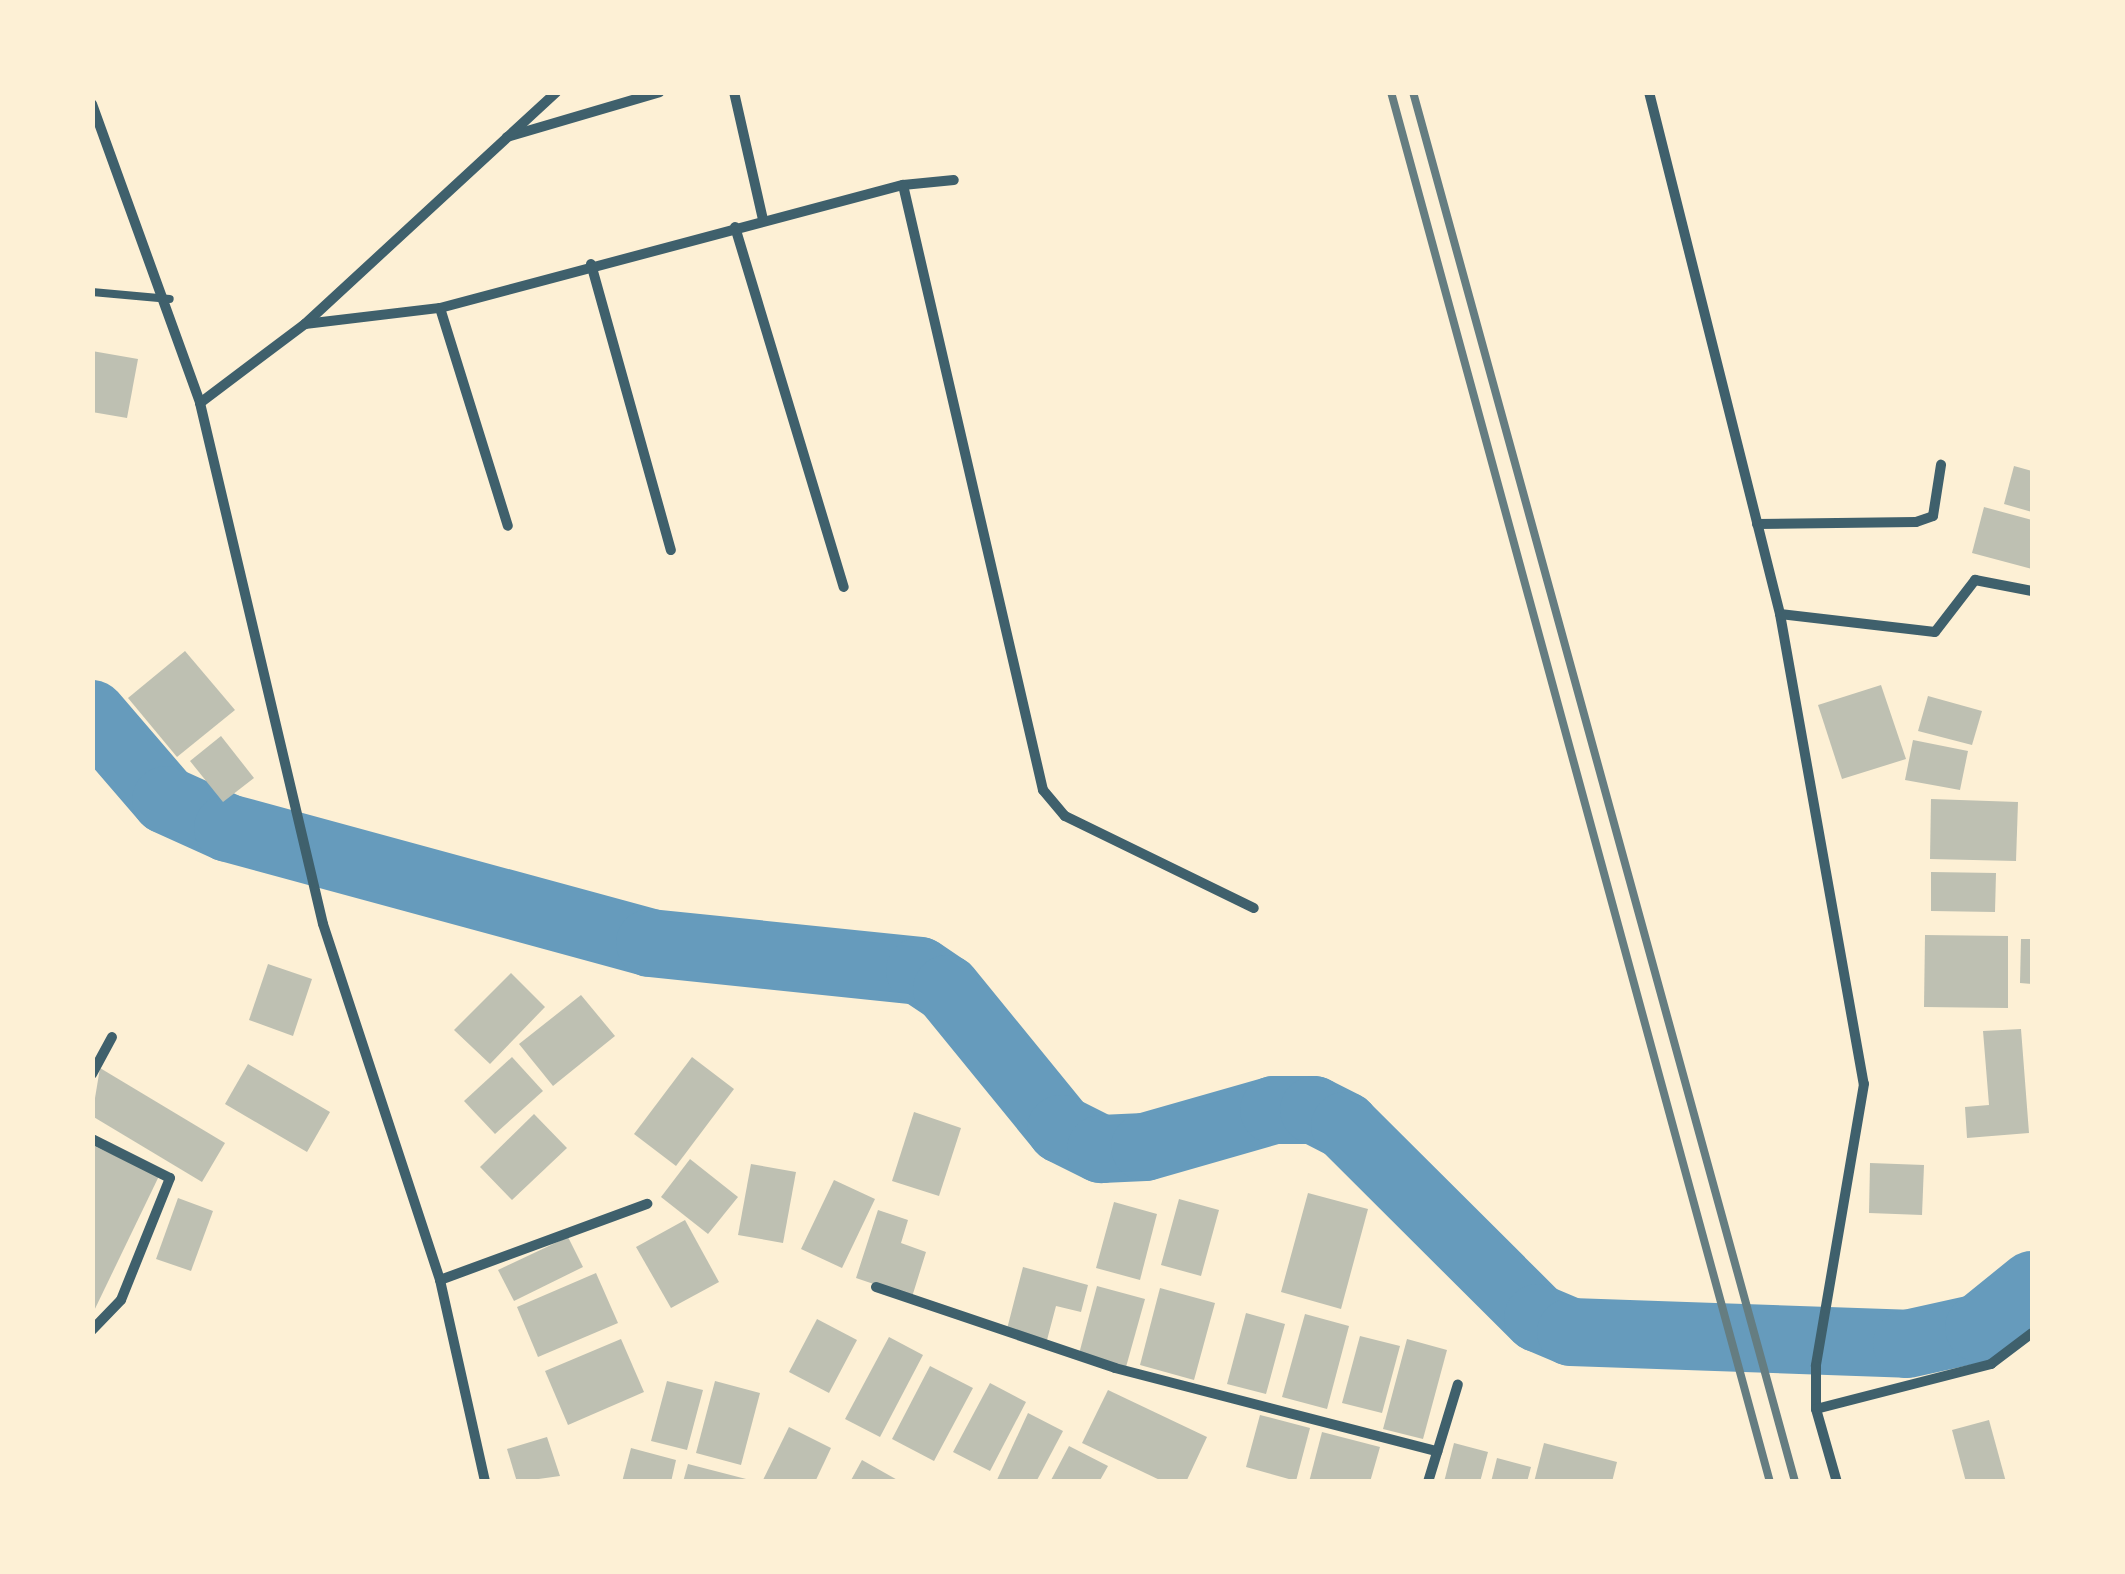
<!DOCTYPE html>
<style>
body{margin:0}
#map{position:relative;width:2125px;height:1574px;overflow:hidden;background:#fdf0d5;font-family:"Nunito Sans",sans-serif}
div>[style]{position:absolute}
.river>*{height:68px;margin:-34px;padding:0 34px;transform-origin:34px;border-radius:34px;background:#669bbc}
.building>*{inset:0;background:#bec0b2}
.service>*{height:8px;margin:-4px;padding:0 4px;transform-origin:4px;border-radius:4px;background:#3f606c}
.minor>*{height:10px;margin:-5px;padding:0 5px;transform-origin:5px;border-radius:5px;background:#3f606c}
.rail>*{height:8px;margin:-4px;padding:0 4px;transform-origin:4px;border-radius:4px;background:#657d81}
span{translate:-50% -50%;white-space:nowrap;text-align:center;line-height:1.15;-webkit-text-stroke:8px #fdf0d5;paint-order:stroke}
.frame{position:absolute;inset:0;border:95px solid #fdf0d5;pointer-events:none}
</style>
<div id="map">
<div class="river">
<div style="left:92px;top:714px;width:113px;rotate:49.3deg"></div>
<div style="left:166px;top:800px;width:68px;rotate:24.3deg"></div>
<div style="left:228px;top:828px;width:437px;rotate:15.2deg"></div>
<div style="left:650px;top:943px;width:271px;rotate:5.9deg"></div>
<div style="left:920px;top:971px;width:32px;rotate:34deg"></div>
<div style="left:947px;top:989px;width:181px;rotate:50.8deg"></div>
<div style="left:1061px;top:1129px;width:45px;rotate:26.6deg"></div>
<div style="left:1101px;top:1149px;width:44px;rotate:-2.6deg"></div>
<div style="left:1145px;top:1147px;width:134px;rotate:-16deg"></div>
<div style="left:1274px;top:1110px;width:40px"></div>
<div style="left:1314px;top:1110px;width:35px;rotate:27deg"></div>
<div style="left:1345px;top:1126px;width:272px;rotate:44.9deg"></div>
<div style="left:1538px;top:1318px;width:36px;rotate:23deg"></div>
<div style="left:1571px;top:1332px;width:336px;rotate:2deg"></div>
<div style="left:1907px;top:1344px;width:74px;rotate:-12.5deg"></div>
<div style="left:1979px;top:1328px;width:68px;rotate:-39.1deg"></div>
</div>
<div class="building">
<div style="clip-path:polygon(92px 351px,138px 359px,127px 418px,92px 412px)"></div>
<div style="clip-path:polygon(2014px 466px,2032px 471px,2032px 512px,2004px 504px)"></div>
<div style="clip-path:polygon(1984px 507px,2032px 520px,2032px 569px,1972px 553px)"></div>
<div style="clip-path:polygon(185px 651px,235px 710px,177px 757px,128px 698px)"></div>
<div style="clip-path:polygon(1881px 685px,1906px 759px,1842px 779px,1818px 705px)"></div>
<div style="clip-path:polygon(1928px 696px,1982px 711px,1972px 745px,1918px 731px)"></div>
<div style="clip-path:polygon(221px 736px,254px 778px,223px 802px,190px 761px)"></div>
<div style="clip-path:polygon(1913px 740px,1968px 751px,1960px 790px,1905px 780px)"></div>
<div style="clip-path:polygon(1931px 799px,2018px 802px,2016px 861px,1930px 859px)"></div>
<div style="clip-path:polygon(1931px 872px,1996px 873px,1995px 912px,1931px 911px)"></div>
<div style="clip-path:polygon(1925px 935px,2008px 936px,2008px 1008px,1924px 1007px)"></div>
<div style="clip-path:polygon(2021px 939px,2032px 939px,2032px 984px,2020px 983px)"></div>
<div style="clip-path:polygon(268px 964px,312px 979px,293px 1036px,249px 1020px)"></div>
<div style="clip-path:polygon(511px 973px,545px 1007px,490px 1064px,454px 1030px)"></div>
<div style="clip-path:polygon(581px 995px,615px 1036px,553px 1086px,519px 1044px)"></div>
<div style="clip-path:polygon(2021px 1029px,2029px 1133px,1967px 1138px,1965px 1107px,1989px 1105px,1983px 1031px)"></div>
<div style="clip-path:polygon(512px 1057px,543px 1091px,495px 1134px,464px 1101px)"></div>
<div style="clip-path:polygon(692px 1057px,734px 1089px,676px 1166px,634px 1134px)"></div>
<div style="clip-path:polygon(248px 1064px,330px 1112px,307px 1152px,225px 1104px)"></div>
<div style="clip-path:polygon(100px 1068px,225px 1143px,202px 1182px,92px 1116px)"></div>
<div style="clip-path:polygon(914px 1112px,961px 1128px,939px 1196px,892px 1181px)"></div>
<div style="clip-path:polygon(534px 1114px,567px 1148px,512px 1200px,480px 1167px)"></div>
<div style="clip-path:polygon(92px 1145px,159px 1176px,92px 1315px)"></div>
<div style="clip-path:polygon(690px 1159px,738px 1197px,708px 1234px,661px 1197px)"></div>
<div style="clip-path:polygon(1870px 1163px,1924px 1165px,1922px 1215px,1869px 1213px)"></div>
<div style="clip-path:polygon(751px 1164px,796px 1172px,783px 1243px,738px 1235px)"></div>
<div style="clip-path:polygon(834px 1180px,875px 1199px,842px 1268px,801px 1249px)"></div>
<div style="clip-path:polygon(1308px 1193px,1368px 1209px,1341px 1309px,1281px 1292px)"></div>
<div style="clip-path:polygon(178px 1198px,213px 1211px,191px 1271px,156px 1259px)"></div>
<div style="clip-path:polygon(1179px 1199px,1219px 1210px,1201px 1276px,1161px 1265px)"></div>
<div style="clip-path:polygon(1114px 1202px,1157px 1214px,1140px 1280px,1096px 1268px)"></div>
<div style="clip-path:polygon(878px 1210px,908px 1220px,901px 1243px,926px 1252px,912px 1297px,856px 1278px)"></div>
<div style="clip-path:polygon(685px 1220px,719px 1282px,671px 1308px,636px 1247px)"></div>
<div style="clip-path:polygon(568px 1237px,583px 1267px,514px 1301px,498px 1270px)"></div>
<div style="clip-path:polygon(1023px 1267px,1088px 1285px,1081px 1312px,1056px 1306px,1047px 1340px,1007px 1329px)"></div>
<div style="clip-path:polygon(596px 1273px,618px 1323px,538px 1357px,517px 1307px)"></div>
<div style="clip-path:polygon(1097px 1286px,1145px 1299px,1126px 1367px,1079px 1354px)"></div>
<div style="clip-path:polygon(1160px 1288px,1215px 1303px,1194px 1380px,1140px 1365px)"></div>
<div style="clip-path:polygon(1246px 1313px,1285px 1324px,1266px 1394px,1227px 1384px)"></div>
<div style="clip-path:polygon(1305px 1314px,1349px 1326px,1327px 1409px,1282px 1397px)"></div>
<div style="clip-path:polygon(817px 1319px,857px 1340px,829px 1393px,789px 1372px)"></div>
<div style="clip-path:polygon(1360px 1336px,1400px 1346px,1382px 1413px,1342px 1403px)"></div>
<div style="clip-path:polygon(889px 1337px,923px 1355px,880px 1437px,845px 1419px)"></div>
<div style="clip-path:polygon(621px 1339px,644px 1392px,568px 1425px,545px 1371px)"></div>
<div style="clip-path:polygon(1407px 1339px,1447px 1350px,1423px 1439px,1383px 1429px)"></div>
<div style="clip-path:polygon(930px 1366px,973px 1388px,934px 1461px,892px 1439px)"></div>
<div style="clip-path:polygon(667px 1381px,703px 1390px,687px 1450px,651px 1441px)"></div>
<div style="clip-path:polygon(715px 1381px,760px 1393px,741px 1465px,696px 1453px)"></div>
<div style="clip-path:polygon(990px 1383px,1026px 1402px,990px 1471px,953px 1452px)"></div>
<div style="clip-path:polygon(1108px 1390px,1207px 1437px,1186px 1482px,1164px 1482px,1082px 1443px)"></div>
<div style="clip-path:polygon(1028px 1413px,1063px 1431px,1036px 1482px,996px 1482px)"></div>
<div style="clip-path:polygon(1260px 1415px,1310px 1428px,1296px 1481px,1246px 1467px)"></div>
<div style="clip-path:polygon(1989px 1420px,2006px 1482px,1966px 1482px,1952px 1430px)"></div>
<div style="clip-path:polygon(789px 1427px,831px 1448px,815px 1482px,762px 1482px)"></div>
<div style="clip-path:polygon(1322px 1432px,1380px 1447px,1370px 1482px,1309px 1482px)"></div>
<div style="clip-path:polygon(547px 1437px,560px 1476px,517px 1482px,507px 1449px)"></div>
<div style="clip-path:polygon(1454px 1443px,1488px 1452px,1480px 1482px,1444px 1482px)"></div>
<div style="clip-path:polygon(1544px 1443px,1617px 1462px,1612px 1482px,1534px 1482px)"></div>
<div style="clip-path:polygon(1069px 1446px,1108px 1466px,1099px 1482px,1050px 1482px)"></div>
<div style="clip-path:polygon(631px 1448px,676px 1460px,671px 1482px,622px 1482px)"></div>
<div style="clip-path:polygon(1497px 1458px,1531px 1467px,1527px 1482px,1491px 1482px)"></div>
<div style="clip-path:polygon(862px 1460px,901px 1482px,850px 1482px)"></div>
<div style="clip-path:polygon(688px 1464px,750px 1480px,750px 1482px,683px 1482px)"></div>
</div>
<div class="service">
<div style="left:92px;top:292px;width:78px;rotate:5.1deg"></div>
</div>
<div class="minor">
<div style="left:734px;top:92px;width:131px;rotate:77.2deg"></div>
<div style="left:1649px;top:92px;width:538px;rotate:75.91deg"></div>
<div style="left:1780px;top:614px;width:477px;rotate:79.9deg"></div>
<div style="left:1864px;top:1084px;width:286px;rotate:99.7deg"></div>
<div style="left:1816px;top:1366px;width:43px;rotate:90deg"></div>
<div style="left:1816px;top:1409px;width:76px;rotate:74deg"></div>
<div style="left:92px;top:104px;width:318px;rotate:70.1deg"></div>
<div style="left:200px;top:403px;width:535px;rotate:76.72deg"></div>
<div style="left:323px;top:924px;width:375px;rotate:71.8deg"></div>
<div style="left:440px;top:1280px;width:207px;rotate:77.4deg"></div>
<div style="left:507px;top:137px;width:159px;rotate:-16.4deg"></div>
<div style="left:903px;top:185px;width:51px;rotate:-5.6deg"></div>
<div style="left:735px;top:227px;width:376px;rotate:73.2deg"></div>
<div style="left:591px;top:264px;width:297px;rotate:74.4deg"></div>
<div style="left:440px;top:308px;width:228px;rotate:72.7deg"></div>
<div style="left:305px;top:324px;width:136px;rotate:-6.8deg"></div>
<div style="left:440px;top:308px;width:479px;rotate:-14.9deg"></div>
<div style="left:903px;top:185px;width:621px;rotate:76.97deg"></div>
<div style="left:1043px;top:790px;width:34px;rotate:50deg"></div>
<div style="left:1065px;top:816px;width:210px;rotate:26deg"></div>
<div style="left:200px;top:403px;width:131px;rotate:-37deg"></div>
<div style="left:305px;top:324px;width:342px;rotate:-42.7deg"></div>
<div style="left:1757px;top:524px;width:159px;rotate:-0.7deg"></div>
<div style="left:1916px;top:522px;width:18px;rotate:-19deg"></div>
<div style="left:1933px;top:516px;width:52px;rotate:-81.1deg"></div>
<div style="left:1780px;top:614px;width:156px;rotate:6.6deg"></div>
<div style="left:1935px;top:632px;width:66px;rotate:-52.4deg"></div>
<div style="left:1975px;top:580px;width:58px;rotate:10.9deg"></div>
<div style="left:92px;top:1074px;width:42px;rotate:-61.6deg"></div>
<div style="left:92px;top:1139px;width:87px;rotate:26.6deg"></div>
<div style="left:170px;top:1178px;width:131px;rotate:111.9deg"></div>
<div style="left:121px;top:1300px;width:42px;rotate:134deg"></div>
<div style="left:440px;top:1280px;width:221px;rotate:-20.2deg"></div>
<div style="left:876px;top:1287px;width:252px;rotate:18.7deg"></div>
<div style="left:1115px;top:1368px;width:333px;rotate:14.5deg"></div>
<div style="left:1816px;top:1409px;width:181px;rotate:-14.4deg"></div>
<div style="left:1991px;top:1364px;width:51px;rotate:-37.1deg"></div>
<div style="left:1428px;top:1482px;width:102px;rotate:-73deg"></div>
</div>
<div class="rail">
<div style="left:1391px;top:92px;width:1441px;rotate:74.75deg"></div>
<div style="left:1413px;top:92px;width:1442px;rotate:74.63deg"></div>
</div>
<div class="frame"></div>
</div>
